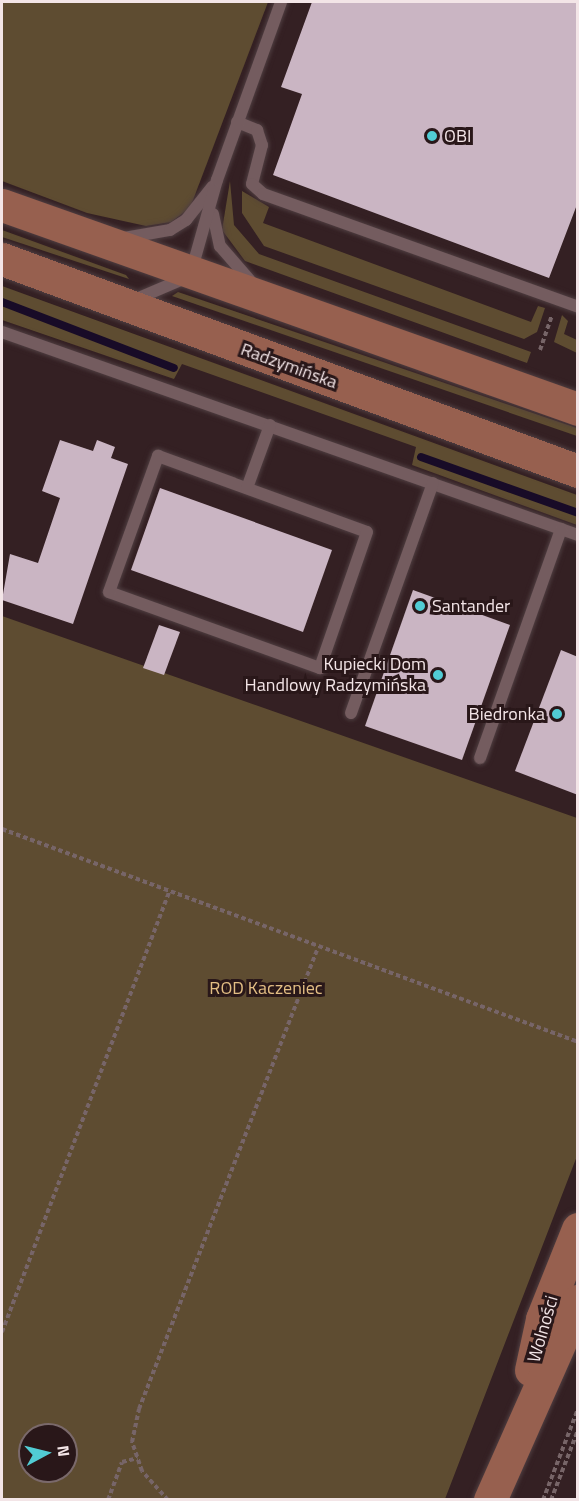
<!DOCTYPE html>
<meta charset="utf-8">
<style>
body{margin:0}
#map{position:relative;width:579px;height:1501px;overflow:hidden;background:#342023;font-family:"Titillium Web",sans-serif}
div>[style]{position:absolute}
.green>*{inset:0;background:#5e4c31}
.stream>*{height:8px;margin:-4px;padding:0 4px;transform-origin:4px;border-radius:4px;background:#180b27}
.building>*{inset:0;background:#cab5c3}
.path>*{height:4px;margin-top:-2px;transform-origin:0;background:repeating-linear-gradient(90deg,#776568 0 4.5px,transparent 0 7.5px)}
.roads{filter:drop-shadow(0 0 2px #4f3e41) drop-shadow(0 0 2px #4f3e41)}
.lane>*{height:12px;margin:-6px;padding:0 6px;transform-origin:6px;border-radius:6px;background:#745c5f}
.secondary>*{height:33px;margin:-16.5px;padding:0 16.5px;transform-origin:16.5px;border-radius:16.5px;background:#97604f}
.dots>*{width:16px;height:16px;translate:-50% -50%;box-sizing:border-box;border:3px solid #291719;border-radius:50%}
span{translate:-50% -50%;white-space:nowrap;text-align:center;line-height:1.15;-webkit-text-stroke:6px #291719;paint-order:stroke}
.poi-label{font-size:18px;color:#f3e5e7}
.left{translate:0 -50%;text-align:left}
.right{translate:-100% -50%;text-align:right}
.street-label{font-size:18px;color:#f3e5e7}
.park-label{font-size:18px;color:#e3be84}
.frame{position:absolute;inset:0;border:3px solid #f3e5e7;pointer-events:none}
.north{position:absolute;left:18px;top:1423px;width:60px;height:60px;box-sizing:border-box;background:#291719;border:2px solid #7a696b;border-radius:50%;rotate:83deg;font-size:16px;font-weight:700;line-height:24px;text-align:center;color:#f3e5e7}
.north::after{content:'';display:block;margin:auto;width:21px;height:27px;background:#51ccd4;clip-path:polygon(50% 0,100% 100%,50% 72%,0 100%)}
</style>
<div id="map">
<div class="green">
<div style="clip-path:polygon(2px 2px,268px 2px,190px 208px,171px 222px,146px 226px,87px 213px,2px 181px)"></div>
<div style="clip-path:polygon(230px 181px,234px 225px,259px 254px,531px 352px,527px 363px,245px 261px,222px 230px)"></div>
<div style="clip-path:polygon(242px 191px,269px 207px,263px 223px,531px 322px,538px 306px,545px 308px,537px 332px,524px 339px,264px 246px,242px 213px)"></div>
<div style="clip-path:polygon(2px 230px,126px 275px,129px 279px,2px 237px)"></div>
<div style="clip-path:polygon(2px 286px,577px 495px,577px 525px,412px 465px,416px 447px,182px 364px,174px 379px,2px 320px)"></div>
<div style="clip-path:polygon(178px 292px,577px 428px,577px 436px,172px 296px)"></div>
<div style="clip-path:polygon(562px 315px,568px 321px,564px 334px,577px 340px,577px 353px,554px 342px)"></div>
<div style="clip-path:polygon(evenodd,2px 616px,577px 818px,577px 1156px,445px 1499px,2px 1499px,2px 616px,30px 1435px,66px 1435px,66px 1471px,30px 1471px,30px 1435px)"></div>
</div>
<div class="stream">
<div style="left:2px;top:302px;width:184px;rotate:21deg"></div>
<div style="left:421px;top:457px;width:167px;rotate:19.6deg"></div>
</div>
<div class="building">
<div style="clip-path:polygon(312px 2px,578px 2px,578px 202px,549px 278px,273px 175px,302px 94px,281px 87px)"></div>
<div style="clip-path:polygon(60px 440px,93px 451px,97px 440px,115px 447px,111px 458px,128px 464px,73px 624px,2px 600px,10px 554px,38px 563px,60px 498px,42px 491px)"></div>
<div style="clip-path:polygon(160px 488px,332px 550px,303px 632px,131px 570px)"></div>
<div style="clip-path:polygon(413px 590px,510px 625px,462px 760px,365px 726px)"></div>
<div style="clip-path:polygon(159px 625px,180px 632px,164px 675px,143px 668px)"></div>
<div style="clip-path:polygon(561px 650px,578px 657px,578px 795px,515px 771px)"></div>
</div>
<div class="path">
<div style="left:540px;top:350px;width:37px;rotate:-71deg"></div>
<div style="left:2px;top:829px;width:614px;rotate:20.29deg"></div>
<div style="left:2px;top:1332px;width:471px;rotate:-69.2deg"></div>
<div style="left:108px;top:1500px;width:40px;rotate:-69.8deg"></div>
<div style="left:122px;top:1462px;width:16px;rotate:-14deg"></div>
<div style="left:168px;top:1500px;width:39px;rotate:-132deg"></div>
<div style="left:142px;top:1471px;width:31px;rotate:-109deg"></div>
<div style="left:132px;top:1442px;width:34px;rotate:-78deg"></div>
<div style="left:139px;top:1409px;width:493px;rotate:-68.8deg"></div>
<div style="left:543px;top:1500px;width:97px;rotate:-69deg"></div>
<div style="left:551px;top:1500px;width:75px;rotate:-68.9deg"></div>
</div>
<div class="roads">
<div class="lane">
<div style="left:237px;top:122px;width:22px;rotate:22deg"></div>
<div style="left:257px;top:130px;width:16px;rotate:72deg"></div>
<div style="left:262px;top:145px;width:40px;rotate:104.4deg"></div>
<div style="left:252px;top:184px;width:15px;rotate:42deg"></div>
<div style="left:263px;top:194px;width:335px;rotate:19.7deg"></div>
<div style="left:213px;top:214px;width:33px;rotate:78deg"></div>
<div style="left:220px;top:246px;width:49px;rotate:49.1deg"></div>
<div style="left:124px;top:238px;width:47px;rotate:-9.9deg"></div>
<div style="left:170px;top:230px;width:19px;rotate:-32deg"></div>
<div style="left:186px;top:220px;width:43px;rotate:-51.5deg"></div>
<div style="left:134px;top:300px;width:61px;rotate:-23.2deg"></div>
<div style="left:190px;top:276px;width:100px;rotate:-74.3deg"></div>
<div style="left:217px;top:180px;width:189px;rotate:-70.2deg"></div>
<div style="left:2px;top:332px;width:611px;rotate:19.41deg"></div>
<div style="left:158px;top:456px;width:222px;rotate:20deg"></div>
<div style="left:367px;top:532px;width:144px;rotate:109.1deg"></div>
<div style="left:320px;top:668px;width:224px;rotate:-160.2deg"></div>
<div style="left:109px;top:592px;width:145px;rotate:-70.2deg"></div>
<div style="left:247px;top:488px;width:67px;rotate:-69.9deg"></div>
<div style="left:351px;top:713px;width:244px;rotate:-70.4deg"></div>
<div style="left:480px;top:758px;width:243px;rotate:-70.5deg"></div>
</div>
<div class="secondary">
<div style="left:2px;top:205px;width:611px;rotate:19.5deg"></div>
<div style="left:2px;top:259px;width:614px;rotate:20.21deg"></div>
<div style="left:531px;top:1370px;width:52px;rotate:-77.8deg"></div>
<div style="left:542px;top:1319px;width:97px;rotate:-68.2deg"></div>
<div style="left:490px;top:1500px;width:218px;rotate:-66.1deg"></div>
</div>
</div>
<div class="dots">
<div style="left:432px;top:136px;background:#51ccd4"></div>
<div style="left:420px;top:606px;background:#51ccd4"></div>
<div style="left:438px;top:675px;background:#51ccd4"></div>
<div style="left:557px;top:714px;background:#51ccd4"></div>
</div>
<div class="poi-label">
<span class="left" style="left:444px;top:136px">OBI</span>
<span class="left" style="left:432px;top:606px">Santander</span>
<span class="right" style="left:426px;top:675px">Kupiecki Dom<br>Handlowy Radzymińska</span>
<span class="right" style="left:545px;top:714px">Biedronka</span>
</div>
<div class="street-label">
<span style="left:289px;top:366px;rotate:20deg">Radzymińska</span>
<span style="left:543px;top:1329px;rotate:-74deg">Wolności</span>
</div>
<div class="park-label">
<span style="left:266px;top:988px">ROD Kaczeniec</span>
</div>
<div class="frame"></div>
<div class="north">N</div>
</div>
